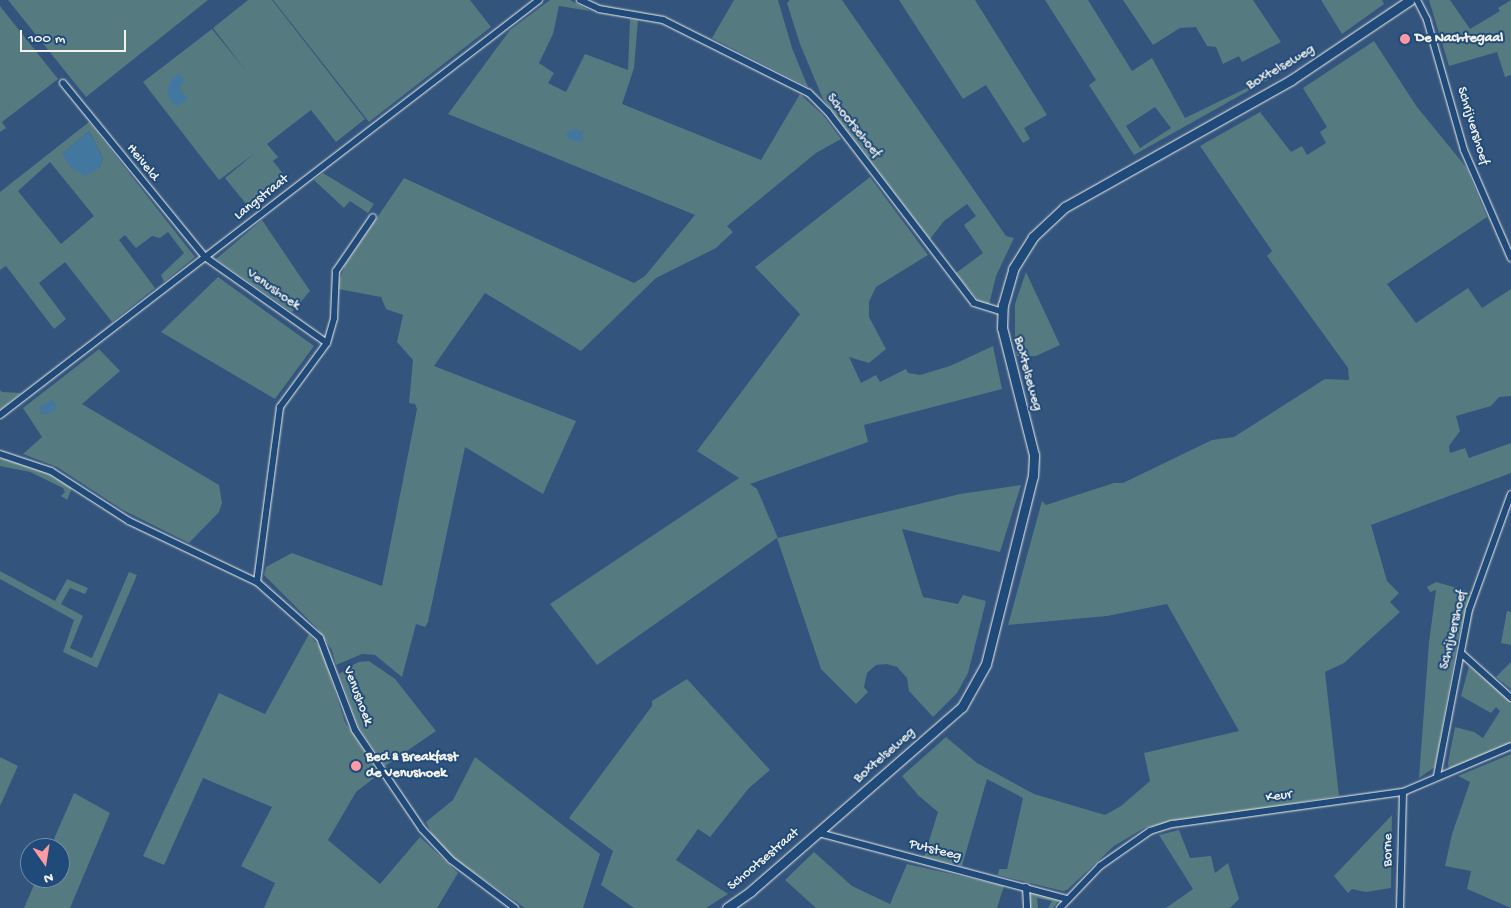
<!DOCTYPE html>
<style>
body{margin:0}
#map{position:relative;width:1511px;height:908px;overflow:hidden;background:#33547d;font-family:"Gochi Hand",sans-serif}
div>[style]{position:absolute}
.green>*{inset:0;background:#557a80}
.water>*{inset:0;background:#42789f}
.roads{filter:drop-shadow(0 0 1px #f4f1e8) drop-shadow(0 0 1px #f4f1e8)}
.minor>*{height:6px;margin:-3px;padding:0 3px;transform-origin:3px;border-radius:3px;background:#1f4a7a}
.secondary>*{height:9px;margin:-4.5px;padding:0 4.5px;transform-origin:4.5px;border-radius:4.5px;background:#1f4a7a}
.dots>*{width:14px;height:14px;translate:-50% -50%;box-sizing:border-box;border:2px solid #1f4a7a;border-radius:50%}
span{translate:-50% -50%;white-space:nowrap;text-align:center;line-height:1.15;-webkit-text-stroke:4px #1f4a7a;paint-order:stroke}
.poi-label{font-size:14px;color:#f4f1e8;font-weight:700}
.left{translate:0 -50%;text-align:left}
.street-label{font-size:14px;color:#f4f1e8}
.north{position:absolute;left:20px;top:838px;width:50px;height:50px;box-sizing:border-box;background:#1f4a7a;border:1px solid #748da6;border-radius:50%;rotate:167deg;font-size:14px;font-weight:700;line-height:20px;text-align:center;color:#f4f1e8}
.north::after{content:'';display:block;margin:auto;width:18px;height:22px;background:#ff9aa2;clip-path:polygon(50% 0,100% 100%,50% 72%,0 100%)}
.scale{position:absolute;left:20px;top:30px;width:106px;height:22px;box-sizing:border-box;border:2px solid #f4f1e8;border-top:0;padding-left:6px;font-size:15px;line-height:18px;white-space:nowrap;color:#f4f1e8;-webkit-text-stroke:4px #1f4a7a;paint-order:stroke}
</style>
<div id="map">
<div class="green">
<div style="clip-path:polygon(8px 0,208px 0,86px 97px)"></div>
<div style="clip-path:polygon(248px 0,272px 0,365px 119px,336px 142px,311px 110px,267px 144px,278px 157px,273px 161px,285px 176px,247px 205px,225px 178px,255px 153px,219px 180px,143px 82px,212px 29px,247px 72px,213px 28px)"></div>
<div style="clip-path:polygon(273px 0,470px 0,491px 27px,369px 122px)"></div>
<div style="clip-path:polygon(550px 0,570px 0,590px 11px,559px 6px,553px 34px,539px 63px,554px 73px,548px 83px,566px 92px,585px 54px,628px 70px,630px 19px,638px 20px,634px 68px,622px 104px,761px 160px,800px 94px,823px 115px,841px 139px,816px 153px,727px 226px,733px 232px,716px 248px,656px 278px,581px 351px,485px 293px,434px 366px,576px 421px,543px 494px,465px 447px,428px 622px,425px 627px,416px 624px,402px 677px,375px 655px,362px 654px,336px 665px,332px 650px,317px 628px,264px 575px,266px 567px,292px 553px,382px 586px,417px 409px,415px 404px,409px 403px,413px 360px,397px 342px,403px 315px,386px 309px,381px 297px,338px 289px,339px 281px,345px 265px,404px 178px,634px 283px,645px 276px,695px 215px,448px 114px,510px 30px)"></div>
<div style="clip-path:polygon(734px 0,778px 0,792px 48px,808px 87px,712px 38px)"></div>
<div style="clip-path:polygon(790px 0,842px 0,1006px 236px,1014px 238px,996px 276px,989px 305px,981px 304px,956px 273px,983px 253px,964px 225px,976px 216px,967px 204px,944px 221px,930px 239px,823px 99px,800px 44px,787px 3px)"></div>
<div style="clip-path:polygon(899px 0,975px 0,1047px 115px,1024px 128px,1030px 139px,1023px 143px,986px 85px,963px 99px)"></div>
<div style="clip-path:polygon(evenodd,1045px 0,1088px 0,1132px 71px,1152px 58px,1185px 118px,1294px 65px,1134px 155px,1089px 85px,1096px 80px,1045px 0,1155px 107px,1171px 128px,1140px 148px,1126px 126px,1155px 107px)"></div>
<div style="clip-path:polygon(1123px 0,1253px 0,1281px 42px,1242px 62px,1239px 56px,1223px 64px,1216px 47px,1207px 46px,1196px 27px,1180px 28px,1153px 45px)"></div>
<div style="clip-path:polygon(1321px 0,1382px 0,1384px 4px,1342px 34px)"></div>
<div style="clip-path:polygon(1429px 0,1450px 0,1470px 29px,1500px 11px,1498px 8px,1511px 0,1511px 75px,1505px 77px,1497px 52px,1449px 66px)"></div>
<div style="clip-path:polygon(0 6px,58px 79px,2px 122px,6px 128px,0 132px)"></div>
<div style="clip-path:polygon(1374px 41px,1417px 107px,1466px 167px,1487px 217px,1387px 284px,1416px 323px,1468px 288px,1482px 308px,1511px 289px,1511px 396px,1499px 397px,1491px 406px,1456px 416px,1460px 431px,1449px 446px,1450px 453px,1465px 448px,1469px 458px,1511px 443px,1511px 473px,1371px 525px,1387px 581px,1399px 593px,1390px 602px,1400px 612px,1344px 663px,1325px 672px,1339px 796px,1146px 827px,1114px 846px,1067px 890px,1063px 891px,998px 875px,999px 869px,1007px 869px,1023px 798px,987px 779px,962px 866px,924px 857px,938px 812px,918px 795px,902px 776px,946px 737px,977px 763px,1034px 794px,1105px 815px,1121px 806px,1150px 781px,1144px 753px,1239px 731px,1167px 604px,1107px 616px,1008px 625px,1042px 501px,1046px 505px,1114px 483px,1123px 483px,1212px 440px,1234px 437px,1325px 379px,1349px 380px,1348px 368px,1267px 256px,1272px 251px,1200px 146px,1260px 112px,1291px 152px,1302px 146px,1307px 155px,1326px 143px,1320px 132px,1327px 127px,1303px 88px)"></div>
<div style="clip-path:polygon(evenodd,89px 122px,195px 257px,164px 282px,161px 275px,184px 253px,168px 232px,160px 238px,152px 236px,136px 248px,125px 235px,119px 240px,155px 288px,112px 322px,65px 262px,39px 283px,66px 319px,54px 329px,6px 266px,0 270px,0 192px,89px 122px,89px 131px,103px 159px,99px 168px,62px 154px,89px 131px,89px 122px,50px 162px,94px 216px,61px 244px,18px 191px,50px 162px)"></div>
<div style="clip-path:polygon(323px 173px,374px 204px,368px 213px,350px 201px,344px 208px,314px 180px)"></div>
<div style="clip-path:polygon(870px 177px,928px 255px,876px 287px,869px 302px,869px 317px,886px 349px,869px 363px,849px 357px,861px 383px,876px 375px,880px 382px,906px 369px,908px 373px,920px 375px,950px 366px,993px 346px,1002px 389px,864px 425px,868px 442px,750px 484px,757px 489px,778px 538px,960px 494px,1021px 485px,1000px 552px,902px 529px,923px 597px,958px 604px,963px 595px,986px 601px,968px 673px,957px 693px,933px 717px,909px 691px,907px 678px,897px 667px,887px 664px,876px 665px,867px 673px,864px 687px,868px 692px,856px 704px,821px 669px,777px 538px,597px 665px,550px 604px,739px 478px,697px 451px,800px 314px,755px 267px)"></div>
<div style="clip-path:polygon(262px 220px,310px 291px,292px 312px,216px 259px)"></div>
<div style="clip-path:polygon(1026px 272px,1060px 345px,1036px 356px,1017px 356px,1015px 344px,1015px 304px)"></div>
<div style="clip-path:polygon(218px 277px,314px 346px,275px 399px,161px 332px)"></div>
<div style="clip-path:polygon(99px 349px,120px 371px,82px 404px,219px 485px,222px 503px,219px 512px,189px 543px,123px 510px,57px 467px,23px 454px,42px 437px,23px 408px)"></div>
<div style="clip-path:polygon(0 390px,2px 392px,21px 393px,0 410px)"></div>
<div style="clip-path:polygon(0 458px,26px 464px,51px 475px,72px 488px,67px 500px,61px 496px,65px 492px,63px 488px,30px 472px,0 466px)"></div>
<div style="clip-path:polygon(0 571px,55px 601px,67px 579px,88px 588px,85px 594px,70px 588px,61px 604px,83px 616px,70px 648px,92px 658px,129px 572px,137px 575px,97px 668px,63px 652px,74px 620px,0 579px)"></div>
<div style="clip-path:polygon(1436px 582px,1471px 592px,1458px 639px,1435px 767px,1419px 778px,1429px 642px,1436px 590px,1430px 592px,1427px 587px)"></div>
<div style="clip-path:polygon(1507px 611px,1511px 612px,1511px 645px,1501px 643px)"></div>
<div style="clip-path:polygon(309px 634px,321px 649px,345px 722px,379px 774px,356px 792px,328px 840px,380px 884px,420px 837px,458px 873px,437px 908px,264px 908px,275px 883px,241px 866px,272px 807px,203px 778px,164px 865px,143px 856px,219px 693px,265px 714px)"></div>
<div style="clip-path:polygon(369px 661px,395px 679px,436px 731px,385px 766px,358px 726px,339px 674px,358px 662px)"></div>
<div style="clip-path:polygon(1511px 662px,1511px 689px,1496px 677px)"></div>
<div style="clip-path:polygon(1469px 666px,1511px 701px,1511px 746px,1449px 771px,1448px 763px,1455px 727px,1474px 732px,1483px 738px,1500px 711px,1496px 707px,1491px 713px,1461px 696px)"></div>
<div style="clip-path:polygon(687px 679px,770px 770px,749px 788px,710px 837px,698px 829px,676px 860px,728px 894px,706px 908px,634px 908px,601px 885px,613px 851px,569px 818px,652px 706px,652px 701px)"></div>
<div style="clip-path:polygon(1511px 754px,1511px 908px,1467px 889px,1471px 871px,1445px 866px,1452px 834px,1470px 782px,1458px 776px)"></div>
<div style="clip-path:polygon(0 757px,18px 766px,0 806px)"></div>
<div style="clip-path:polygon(475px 757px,600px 854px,583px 908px,525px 908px,455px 859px,435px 841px,426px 822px,453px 800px)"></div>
<div style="clip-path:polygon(74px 793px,110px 813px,70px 908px,24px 908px,37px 878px,60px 878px,60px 848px,50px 848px)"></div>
<div style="clip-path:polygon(1392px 815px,1391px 888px,1366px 892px,1352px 889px,1348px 893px,1334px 876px)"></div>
<div style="clip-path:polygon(1179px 830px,1190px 858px,1211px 856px,1215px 873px,1228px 863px,1239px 899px,1230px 908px,1166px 908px,1193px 889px,1159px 835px)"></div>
<div style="clip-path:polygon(814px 852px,852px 886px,890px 904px,907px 864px,1004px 886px,997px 908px,816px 908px,785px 880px)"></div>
<div style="clip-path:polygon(1029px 893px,1041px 895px,1059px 900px,1053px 908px,1048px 908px,1052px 901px,1037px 898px,1038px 908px,1030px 908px)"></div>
</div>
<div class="water">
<div style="clip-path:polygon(179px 74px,184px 80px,180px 89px,188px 99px,177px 106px,171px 102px,167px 90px,173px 77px)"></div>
<div style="clip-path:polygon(574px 129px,583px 132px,582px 141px,573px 141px,564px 134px)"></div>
<div style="clip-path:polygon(89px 131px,103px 159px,99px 168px,85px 176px,71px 167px,62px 154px)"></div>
<div style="clip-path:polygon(53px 400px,57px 408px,48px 414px,41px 414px,40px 406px)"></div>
</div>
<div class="roads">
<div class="minor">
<div style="left:580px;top:0;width:21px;rotate:25deg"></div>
<div style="left:599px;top:9px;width:65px;rotate:9.8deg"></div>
<div style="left:663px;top:20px;width:163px;rotate:26.6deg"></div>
<div style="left:809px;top:93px;width:27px;rotate:45deg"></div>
<div style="left:828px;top:112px;width:240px;rotate:52.6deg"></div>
<div style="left:974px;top:303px;width:30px;rotate:17deg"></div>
<div style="left:1417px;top:0;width:22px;rotate:63deg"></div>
<div style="left:1427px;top:20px;width:135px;rotate:74.1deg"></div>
<div style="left:1464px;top:150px;width:118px;rotate:66.5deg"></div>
<div style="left:63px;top:83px;width:225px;rotate:50.8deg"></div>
<div style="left:205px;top:257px;width:149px;rotate:35.2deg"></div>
<div style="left:0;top:415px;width:680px;rotate:-37.59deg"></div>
<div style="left:0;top:454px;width:54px;rotate:18.4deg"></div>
<div style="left:51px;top:471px;width:93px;rotate:32.7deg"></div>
<div style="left:129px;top:521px;width:142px;rotate:25.5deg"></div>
<div style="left:257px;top:582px;width:84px;rotate:41.6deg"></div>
<div style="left:320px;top:638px;width:98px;rotate:69.2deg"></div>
<div style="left:355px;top:730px;width:120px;rotate:55.9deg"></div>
<div style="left:422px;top:829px;width:42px;rotate:46.9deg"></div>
<div style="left:451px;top:860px;width:80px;rotate:36.9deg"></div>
<div style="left:257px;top:582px;width:177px;rotate:-82.5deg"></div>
<div style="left:280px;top:407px;width:79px;rotate:-53.7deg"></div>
<div style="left:327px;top:343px;width:26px;rotate:-74deg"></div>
<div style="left:334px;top:318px;width:47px;rotate:-87.6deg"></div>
<div style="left:336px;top:271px;width:65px;rotate:-55.6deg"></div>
<div style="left:1461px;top:653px;width:67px;rotate:42deg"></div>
<div style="left:1437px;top:776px;width:169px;rotate:-79.1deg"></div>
<div style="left:1469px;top:610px;width:123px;rotate:-70.1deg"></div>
<div style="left:819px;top:833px;width:257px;rotate:14.9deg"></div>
<div style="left:1026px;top:887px;width:21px;rotate:87deg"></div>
<div style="left:1060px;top:908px;width:58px;rotate:-46.4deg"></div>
<div style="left:1100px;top:866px;width:61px;rotate:-35deg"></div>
<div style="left:1150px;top:831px;width:23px;rotate:-18deg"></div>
<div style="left:1172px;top:824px;width:233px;rotate:-7.9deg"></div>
<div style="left:1403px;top:792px;width:117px;rotate:-23.1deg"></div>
<div style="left:1400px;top:908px;width:116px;rotate:-88.5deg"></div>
</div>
<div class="secondary">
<div style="left:727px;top:908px;width:29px;rotate:-35deg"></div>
<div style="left:751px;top:891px;width:280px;rotate:-41.1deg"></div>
<div style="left:962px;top:707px;width:49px;rotate:-60.8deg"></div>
<div style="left:986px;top:664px;width:194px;rotate:-76deg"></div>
<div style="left:1033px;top:476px;width:21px;rotate:-87deg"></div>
<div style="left:1034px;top:455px;width:131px;rotate:-104.1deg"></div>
<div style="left:1002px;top:328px;width:23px;rotate:-88deg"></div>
<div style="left:1003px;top:305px;width:37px;rotate:-74deg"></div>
<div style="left:1013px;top:269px;width:38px;rotate:-58deg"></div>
<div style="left:1033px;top:237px;width:44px;rotate:-43.2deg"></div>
<div style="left:1065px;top:207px;width:259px;rotate:-29.3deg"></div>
<div style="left:1291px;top:80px;width:143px;rotate:-33.9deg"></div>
</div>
</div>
<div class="dots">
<div style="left:1405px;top:39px;background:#ff9aa2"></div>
<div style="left:356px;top:766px;background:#ff9aa2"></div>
</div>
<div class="poi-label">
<span class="left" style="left:1415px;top:39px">De Nachtegaal</span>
<span class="left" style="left:366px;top:766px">Bed &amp; Breakfast<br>de Venushoek</span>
</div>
<div class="street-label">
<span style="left:1281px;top:68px;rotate:-30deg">Boxtelseweg</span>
<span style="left:853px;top:126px;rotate:51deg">Schootsehoef</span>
<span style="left:1472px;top:126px;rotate:73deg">Schrijvershoef</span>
<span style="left:142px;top:163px;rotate:51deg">Heiveld</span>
<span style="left:262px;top:198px;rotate:-38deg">Langstraat</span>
<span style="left:273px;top:290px;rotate:35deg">Venushoek</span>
<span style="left:1027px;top:374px;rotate:75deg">Boxtelseweg</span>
<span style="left:1454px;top:630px;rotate:-77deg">Schrijvershoef</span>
<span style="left:357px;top:696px;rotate:69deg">Venushoek</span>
<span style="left:885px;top:756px;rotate:-41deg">Boxtelseweg</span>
<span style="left:1279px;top:797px;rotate:-8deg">Keur</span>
<span style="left:1389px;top:850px;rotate:-89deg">Borne</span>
<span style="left:935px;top:851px;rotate:14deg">Putsteeg</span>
<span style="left:764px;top:860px;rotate:-40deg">Schootsestraat</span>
</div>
<div class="north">N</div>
<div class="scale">100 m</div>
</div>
